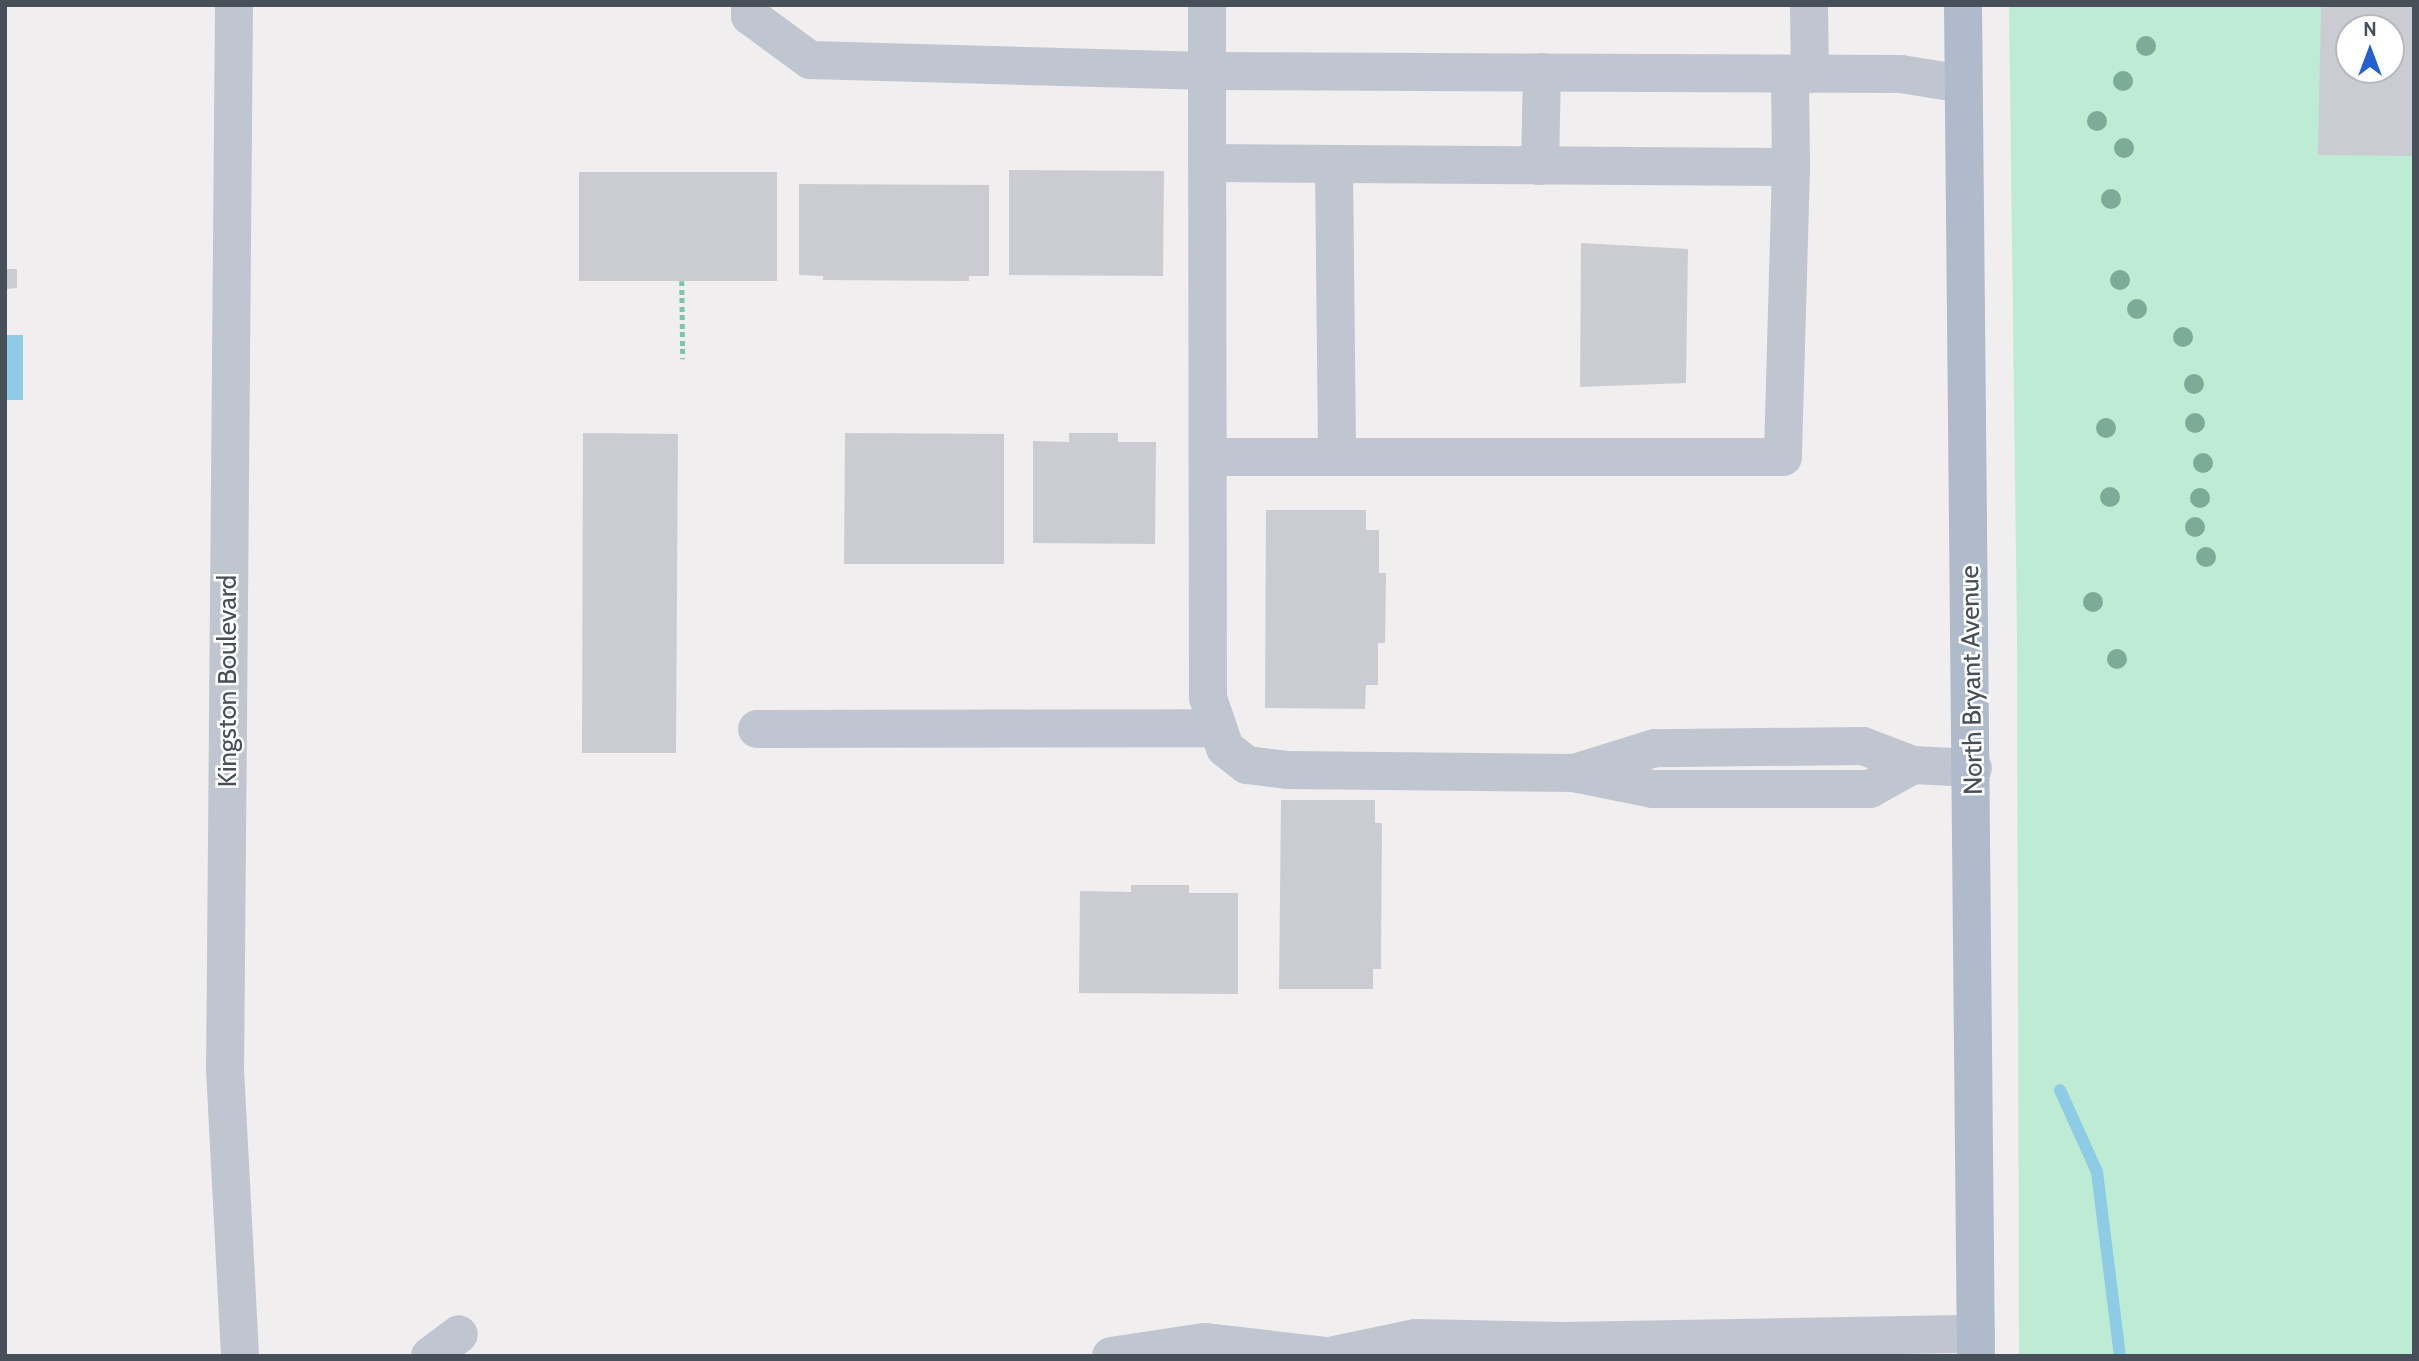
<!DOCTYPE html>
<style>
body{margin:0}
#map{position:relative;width:2419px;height:1361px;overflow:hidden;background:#f0eeee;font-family:Cabin,sans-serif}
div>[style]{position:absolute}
.green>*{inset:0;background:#beebd4}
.water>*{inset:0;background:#8ecbe5}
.stream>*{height:12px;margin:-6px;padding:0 6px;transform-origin:6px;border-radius:6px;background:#8ecbe5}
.building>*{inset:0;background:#cbccd2}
.path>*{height:4.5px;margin-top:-2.25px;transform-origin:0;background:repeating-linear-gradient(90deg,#79c7a8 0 5px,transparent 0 8.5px)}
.minor>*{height:38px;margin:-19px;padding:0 19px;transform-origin:19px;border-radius:19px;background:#bfc6cf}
.major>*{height:38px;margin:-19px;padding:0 19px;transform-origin:19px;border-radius:19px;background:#afbacb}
.trees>*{width:20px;height:20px;margin:-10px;border-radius:50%;background:#7cac98}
span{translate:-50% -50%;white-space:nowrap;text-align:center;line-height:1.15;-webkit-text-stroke:5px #fff;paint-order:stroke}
.street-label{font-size:26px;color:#474f59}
.frame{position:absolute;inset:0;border:7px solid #474f59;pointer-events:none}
.north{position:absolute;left:2335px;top:14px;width:70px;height:70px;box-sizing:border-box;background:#fff;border:2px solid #b5b9bd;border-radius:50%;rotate:0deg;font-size:19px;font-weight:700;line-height:28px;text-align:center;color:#474f59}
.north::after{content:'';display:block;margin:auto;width:24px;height:32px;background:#2560d2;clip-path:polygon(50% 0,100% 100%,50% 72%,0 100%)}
</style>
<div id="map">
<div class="green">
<div style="clip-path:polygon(evenodd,2009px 5px,2414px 5px,2414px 1356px,2019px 1356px,2017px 636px,2009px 5px,2349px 28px,2391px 28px,2391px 70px,2349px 70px,2349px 28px)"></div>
</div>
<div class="water">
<div style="clip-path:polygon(5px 335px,23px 335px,23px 400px,5px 400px)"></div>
</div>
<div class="stream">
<div style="left:2060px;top:1090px;width:90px;rotate:65.7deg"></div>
<div style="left:2097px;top:1172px;width:185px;rotate:82.9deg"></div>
</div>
<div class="building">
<div style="clip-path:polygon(evenodd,2321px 5px,2414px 5px,2414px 156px,2318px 155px,2321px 5px,2349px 28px,2391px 28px,2391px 70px,2349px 70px,2349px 28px)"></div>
<div style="clip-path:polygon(1009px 170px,1164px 171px,1163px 276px,1009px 275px)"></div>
<div style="clip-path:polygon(579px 172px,777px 172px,777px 281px,579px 281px)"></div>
<div style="clip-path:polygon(799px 184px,989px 185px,989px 276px,969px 276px,969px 281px,823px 280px,823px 276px,799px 275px)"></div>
<div style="clip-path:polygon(1581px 243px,1688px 249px,1686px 383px,1580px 387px)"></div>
<div style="clip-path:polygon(5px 269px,17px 269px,17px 288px,5px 289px)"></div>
<div style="clip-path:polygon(583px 433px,678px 434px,676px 753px,582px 753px)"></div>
<div style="clip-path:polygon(845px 433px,1004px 434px,1004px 564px,844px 564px)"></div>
<div style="clip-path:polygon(1069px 433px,1118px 433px,1118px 442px,1156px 442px,1155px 544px,1033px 543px,1033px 441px,1069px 442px)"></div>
<div style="clip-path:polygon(1266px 510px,1366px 510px,1366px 530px,1379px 530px,1379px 573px,1386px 573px,1385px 643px,1378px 643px,1378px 685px,1366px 685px,1365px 709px,1265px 708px)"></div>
<div style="clip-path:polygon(1281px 800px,1375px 800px,1375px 823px,1382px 823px,1381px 969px,1373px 969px,1373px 989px,1279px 989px)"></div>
<div style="clip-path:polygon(1131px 885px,1189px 885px,1189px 893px,1238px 893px,1238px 994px,1079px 993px,1080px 891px,1131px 892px)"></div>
</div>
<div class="path">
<div style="left:682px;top:281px;width:78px;rotate:89.3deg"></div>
</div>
<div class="minor">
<div style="left:234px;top:5px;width:1064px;rotate:90.48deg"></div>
<div style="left:225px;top:1069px;width:287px;rotate:87deg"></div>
<div style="left:750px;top:5px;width:11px;rotate:90deg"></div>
<div style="left:750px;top:16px;width:74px;rotate:36.3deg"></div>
<div style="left:810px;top:60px;width:397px;rotate:1.6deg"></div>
<div style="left:1207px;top:71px;width:627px;rotate:89.91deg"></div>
<div style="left:1208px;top:698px;width:53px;rotate:71.2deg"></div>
<div style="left:1225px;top:748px;width:28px;rotate:38deg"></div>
<div style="left:1247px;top:765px;width:40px;rotate:7.1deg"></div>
<div style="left:1287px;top:770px;width:287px;rotate:0.6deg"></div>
<div style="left:1574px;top:773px;width:81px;rotate:11.4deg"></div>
<div style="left:1653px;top:789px;width:217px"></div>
<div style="left:1870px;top:789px;width:49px;rotate:-29.2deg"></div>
<div style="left:1913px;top:765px;width:53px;rotate:-159.2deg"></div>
<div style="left:1863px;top:746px;width:208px;rotate:179.4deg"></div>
<div style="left:1655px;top:748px;width:85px;rotate:162.8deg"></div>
<div style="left:1207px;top:5px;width:66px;rotate:90deg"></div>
<div style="left:1207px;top:71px;width:694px;rotate:0.25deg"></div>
<div style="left:1901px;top:74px;width:63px;rotate:9.2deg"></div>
<div style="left:1809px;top:5px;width:69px;rotate:89.2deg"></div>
<div style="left:1790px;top:74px;width:93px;rotate:89.4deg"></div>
<div style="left:1208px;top:163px;width:583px;rotate:0.39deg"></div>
<div style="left:1791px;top:167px;width:290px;rotate:91.6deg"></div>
<div style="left:1783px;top:457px;width:575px;rotate:180deg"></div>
<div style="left:1334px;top:164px;width:293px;rotate:89.4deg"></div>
<div style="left:1540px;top:166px;width:94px;rotate:-88.8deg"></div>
<div style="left:757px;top:729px;width:461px;rotate:-0.1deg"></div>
<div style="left:1913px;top:765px;width:60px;rotate:2.9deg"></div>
<div style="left:430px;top:1356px;width:36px;rotate:-37deg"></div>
<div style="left:1111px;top:1356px;width:94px;rotate:-8.6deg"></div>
<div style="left:1204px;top:1342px;width:124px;rotate:6.5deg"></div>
<div style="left:1329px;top:1356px;width:89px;rotate:-11.7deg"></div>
<div style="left:1416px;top:1338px;width:148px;rotate:1.2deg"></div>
<div style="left:1564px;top:1341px;width:412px;rotate:-1deg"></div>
</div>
<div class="major">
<div style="left:1963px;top:5px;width:1351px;rotate:89.45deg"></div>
</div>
<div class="trees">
<div style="left:2146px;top:46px"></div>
<div style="left:2123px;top:81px"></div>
<div style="left:2097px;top:121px"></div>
<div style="left:2124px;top:148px"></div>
<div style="left:2111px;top:199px"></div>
<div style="left:2120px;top:280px"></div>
<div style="left:2137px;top:309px"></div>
<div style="left:2183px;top:337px"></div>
<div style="left:2194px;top:384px"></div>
<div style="left:2195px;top:423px"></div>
<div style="left:2106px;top:428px"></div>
<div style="left:2203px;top:463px"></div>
<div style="left:2110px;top:497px"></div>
<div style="left:2200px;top:498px"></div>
<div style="left:2195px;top:527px"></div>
<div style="left:2206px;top:557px"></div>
<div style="left:2093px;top:602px"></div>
<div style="left:2117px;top:659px"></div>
</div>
<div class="street-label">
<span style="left:1972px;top:680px;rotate:-91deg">North Bryant Avenue</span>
<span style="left:228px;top:681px;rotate:-90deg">Kingston Boulevard</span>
</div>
<div class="frame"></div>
<div class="north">N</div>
</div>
